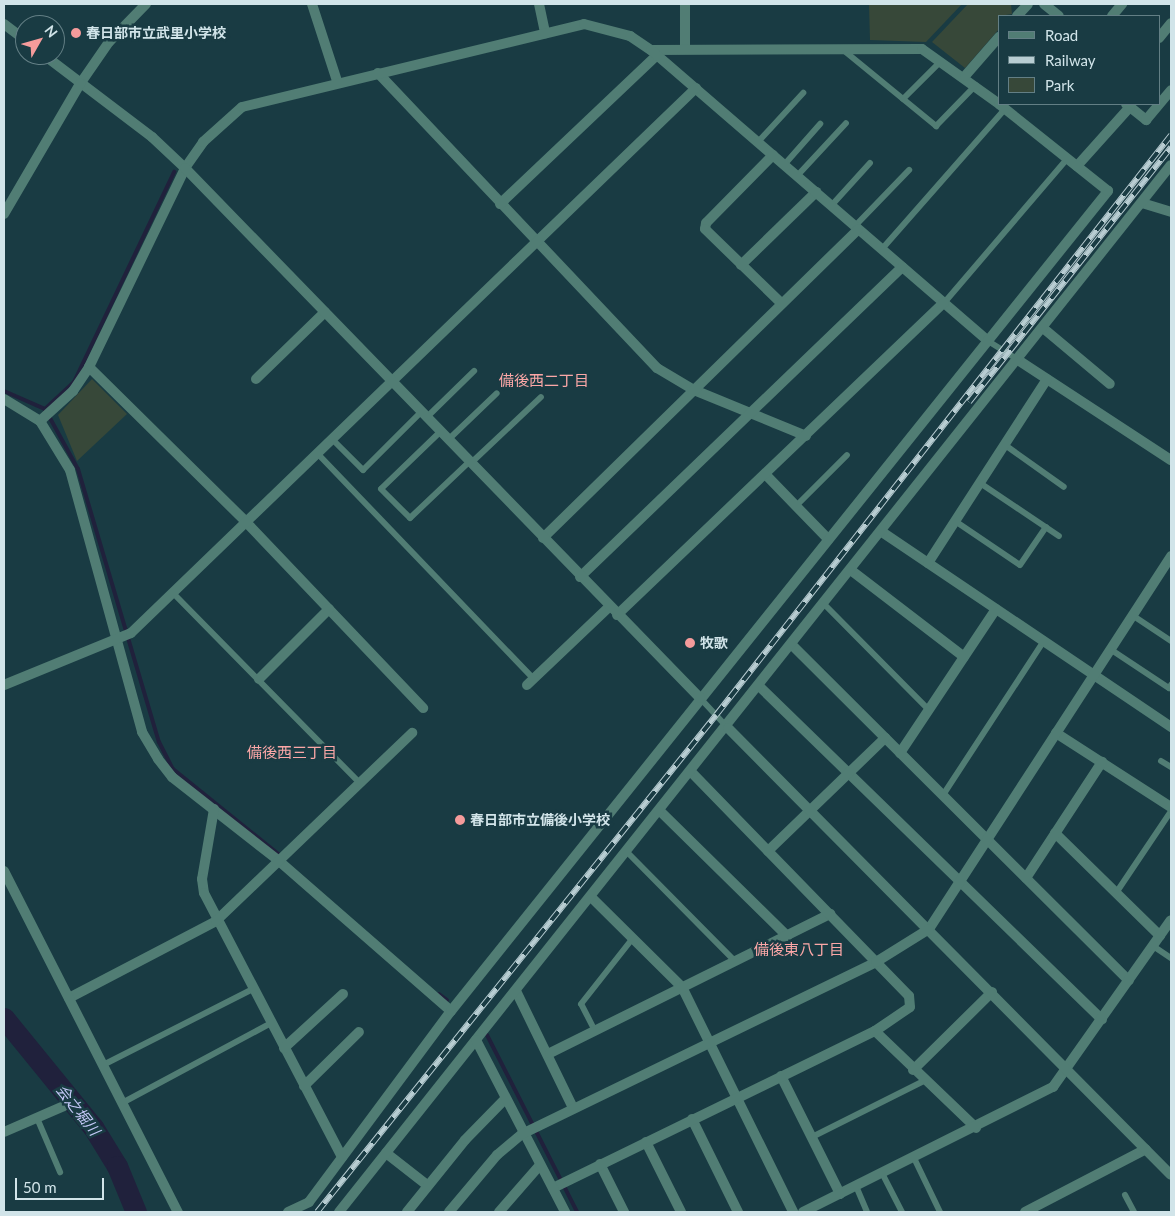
<!DOCTYPE html>
<meta charset="utf-8">
<style>
body{margin:0}
#map{position:relative;width:1175px;height:1216px;overflow:hidden;background:#193b43;font-family:Lato,"Noto Sans JP",sans-serif}
div>[style]{position:absolute}
.green>*{inset:0;background:#374839}
.stream>*{height:4px;margin:-2px;padding:0 2px;transform-origin:2px;border-radius:2px;background:#20213c}
.river>*{height:21px;margin:-10.5px;padding:0 10.5px;transform-origin:10.5px;border-radius:10.5px;background:#20213c}
.service>*{height:6px;margin:-3px;padding:0 3px;transform-origin:3px;border-radius:3px;background:#517d74}
.minor>*{height:10px;margin:-5px;padding:0 5px;transform-origin:5px;border-radius:5px;background:#517d74}
.tertiary>*{height:10px;margin:-5px;padding:0 5px;transform-origin:5px;border-radius:5px;background:#517d74}
.rail>*{height:5.5px;margin-top:-2.75px;transform-origin:0;background:repeating-linear-gradient(90deg,#193b43 0 11px,#b8cdd2 0 22px);box-sizing:border-box;border-block:1px solid #b8cdd2}
.dots>*{width:14px;height:14px;translate:-50% -50%;box-sizing:border-box;border:2px solid #193b43;border-radius:50%}
span{translate:-50% -50%;white-space:nowrap;text-align:center;line-height:1.15;-webkit-text-stroke:5px #193b43;paint-order:stroke}
.poi-label{font-size:14px;color:#d1e4e9;font-weight:700}
.left{translate:0 -50%;text-align:left}
.neighbourhood-label{font-size:15px;color:#fba7a7}
.water-label{font-size:15px;color:#c5c9f8;font-style:italic}
.frame{position:absolute;inset:0;border:5px solid #d1e4e9;pointer-events:none}
.legend{position:absolute;left:998px;top:15px;width:162px;height:90px;box-sizing:border-box;background:#193b43;border:1px solid #637f85;margin:0;padding:6px 9px;list-style:none;font-size:15px;color:#d1e4e9}
.legend li{display:flex;align-items:center;gap:10px;height:25px}
.legend b{width:25px;border:1px solid #637f85}
.north{position:absolute;left:15px;top:15px;width:50px;height:50px;box-sizing:border-box;background:#193b43;border:1px solid #637f85;border-radius:50%;rotate:52deg;font-size:14px;font-weight:700;line-height:20px;text-align:center;color:#d1e4e9}
.north::after{content:'';display:block;margin:auto;width:18px;height:22px;background:#f59b9b;clip-path:polygon(50% 0,100% 100%,50% 72%,0 100%)}
.scale{position:absolute;left:15px;top:1178px;width:89px;height:22px;box-sizing:border-box;border:2px solid #d1e4e9;border-top:0;padding-left:6px;font-size:15px;line-height:18px;white-space:nowrap;color:#d1e4e9;-webkit-text-stroke:4px #193b43;paint-order:stroke}
</style>
<div id="map">
<div class="green">
<div style="clip-path:polygon(869px 4px,962px 4px,926px 42px,870px 40px)"></div>
<div style="clip-path:polygon(968px 4px,1011px 4px,1012px 14px,999px 16px,999px 29px,965px 68px,932px 42px)"></div>
<div style="clip-path:polygon(92px 379px,127px 414px,77px 461px,58px 415px)"></div>
</div>
<div class="stream">
<div style="left:4px;top:391px;width:45px;rotate:23.7deg"></div>
<div style="left:45px;top:409px;width:40px;rotate:-43deg"></div>
<div style="left:74px;top:382px;width:233px;rotate:-64.5deg"></div>
<div style="left:45px;top:409px;width:68px;rotate:61.2deg"></div>
<div style="left:78px;top:469px;width:285px;rotate:73.5deg"></div>
<div style="left:159px;top:742px;width:30px;rotate:63deg"></div>
<div style="left:173px;top:769px;width:139px;rotate:38.9deg"></div>
<div style="left:439px;top:994px;width:10px;rotate:37deg"></div>
<div style="left:487px;top:1035px;width:199px;rotate:63deg"></div>
</div>
<div class="river">
<div style="left:4px;top:1018px;width:141px;rotate:50.8deg"></div>
<div style="left:93px;top:1127px;width:46px;rotate:58.4deg"></div>
<div style="left:117px;top:1166px;width:50px;rotate:67.6deg"></div>
</div>
<div class="service">
<div style="left:842px;top:49px;width:122px;rotate:39.3deg"></div>
<div style="left:936px;top:126px;width:57px;rotate:-45.7deg"></div>
<div style="left:903px;top:99px;width:54px;rotate:-45deg"></div>
<div style="left:758px;top:142px;width:67px;rotate:-47.4deg"></div>
<div style="left:784px;top:165px;width:55px;rotate:-48.7deg"></div>
<div style="left:797px;top:176px;width:72px;rotate:-47.2deg"></div>
<div style="left:831px;top:206px;width:58px;rotate:-47.8deg"></div>
<div style="left:855px;top:226px;width:78px;rotate:-46deg"></div>
<div style="left:882px;top:249px;width:186px;rotate:-48.7deg"></div>
<div style="left:944px;top:303px;width:189px;rotate:-49.5deg"></div>
<div style="left:988px;top:341px;width:36px;rotate:32deg"></div>
<div style="left:427px;top:417px;width:66px;rotate:-44.4deg"></div>
<div style="left:441px;top:431px;width:83px;rotate:136deg"></div>
<div style="left:381px;top:489px;width:41px;rotate:45deg"></div>
<div style="left:410px;top:518px;width:83px;rotate:-43.5deg"></div>
<div style="left:332px;top:439px;width:44px;rotate:45deg"></div>
<div style="left:363px;top:470px;width:83px;rotate:-45deg"></div>
<div style="left:449px;top:439px;width:66px;rotate:-43.8deg"></div>
<div style="left:1005px;top:445px;width:72px;rotate:35.4deg"></div>
<div style="left:317px;top:453px;width:312px;rotate:46.2deg"></div>
<div style="left:471px;top:463px;width:96px;rotate:-43.3deg"></div>
<div style="left:980px;top:483px;width:95px;rotate:33.9deg"></div>
<div style="left:796px;top:506px;width:72px;rotate:-45deg"></div>
<div style="left:955px;top:521px;width:78px;rotate:34.1deg"></div>
<div style="left:1020px;top:565px;width:46px;rotate:-55.6deg"></div>
<div style="left:173px;top:593px;width:267px;rotate:45.5deg"></div>
<div style="left:825px;top:605px;width:148px;rotate:45.3deg"></div>
<div style="left:1132px;top:615px;width:47px;rotate:33.7deg"></div>
<div style="left:1110px;top:649px;width:71px;rotate:33.5deg"></div>
<div style="left:1169px;top:688px;width:4px;rotate:-56deg"></div>
<div style="left:700px;top:698px;width:40px;rotate:47deg"></div>
<div style="left:1161px;top:761px;width:12px;rotate:31deg"></div>
<div style="left:943px;top:795px;width:183px;rotate:-56.8deg"></div>
<div style="left:628px;top:853px;width:152px;rotate:45.3deg"></div>
<div style="left:1116px;top:893px;width:99px;rotate:-56.1deg"></div>
<div style="left:1153px;top:946px;width:22px;rotate:34deg"></div>
<div style="left:595px;top:1031px;width:30px;rotate:-117deg"></div>
<div style="left:581px;top:1004px;width:84px;rotate:-51.8deg"></div>
<div style="left:103px;top:1065px;width:168px;rotate:-26.9deg"></div>
<div style="left:122px;top:1103px;width:169px;rotate:-28.2deg"></div>
<div style="left:37px;top:1118px;width:59px;rotate:66.9deg"></div>
<div style="left:812px;top:1137px;width:125px;rotate:-26.6deg"></div>
<div style="left:914px;top:1158px;width:60px;rotate:64.3deg"></div>
<div style="left:882px;top:1173px;width:44px;rotate:62.9deg"></div>
<div style="left:856px;top:1186px;width:28px;rotate:67deg"></div>
<div style="left:1125px;top:1195px;width:19px;rotate:62deg"></div>
</div>
<div class="minor">
<div style="left:312px;top:4px;width:81px;rotate:72deg"></div>
<div style="left:539px;top:4px;width:30px;rotate:78deg"></div>
<div style="left:685px;top:4px;width:45px;rotate:90deg"></div>
<div style="left:1044px;top:4px;width:19px;rotate:39deg"></div>
<div style="left:1017px;top:16px;width:16px;rotate:-47deg"></div>
<div style="left:1112px;top:16px;width:16px;rotate:-50deg"></div>
<div style="left:1159px;top:38px;width:19px;rotate:-51deg"></div>
<div style="left:651px;top:50px;width:271px;rotate:-0.2deg"></div>
<div style="left:922px;top:49px;width:95px;rotate:35.5deg"></div>
<div style="left:378px;top:73px;width:406px;rotate:46.6deg"></div>
<div style="left:657px;top:368px;width:43px;rotate:30.7deg"></div>
<div style="left:694px;top:390px;width:121px;rotate:22.3deg"></div>
<div style="left:965px;top:76px;width:52px;rotate:-48.9deg"></div>
<div style="left:80px;top:84px;width:51px;rotate:-55.4deg"></div>
<div style="left:109px;top:42px;width:53px;rotate:-45.8deg"></div>
<div style="left:1130px;top:107px;width:21px;rotate:39deg"></div>
<div style="left:1146px;top:120px;width:39px;rotate:-50deg"></div>
<div style="left:773px;top:155px;width:95px;rotate:134.6deg"></div>
<div style="left:706px;top:223px;width:6px;rotate:99deg"></div>
<div style="left:705px;top:229px;width:107px;rotate:44.2deg"></div>
<div style="left:1077px;top:166px;width:79px;rotate:-48.1deg"></div>
<div style="left:1130px;top:107px;width:5px;rotate:-143deg"></div>
<div style="left:1142px;top:203px;width:30px;rotate:17deg"></div>
<div style="left:500px;top:204px;width:216px;rotate:-43.5deg"></div>
<div style="left:741px;top:265px;width:105px;rotate:-44.2deg"></div>
<div style="left:1043px;top:328px;width:87px;rotate:39.9deg"></div>
<div style="left:1018px;top:360px;width:183px;rotate:33.2deg"></div>
<div style="left:89px;top:367px;width:221px;rotate:44.6deg"></div>
<div style="left:246px;top:522px;width:257px;rotate:46.4deg"></div>
<div style="left:256px;top:379px;width:96px;rotate:-44.2deg"></div>
<div style="left:4px;top:399px;width:42px;rotate:31.4deg"></div>
<div style="left:40px;top:421px;width:57px;rotate:58.5deg"></div>
<div style="left:70px;top:470px;width:272px;rotate:74.6deg"></div>
<div style="left:142px;top:732px;width:31px;rotate:59deg"></div>
<div style="left:158px;top:759px;width:23px;rotate:52deg"></div>
<div style="left:172px;top:777px;width:136px;rotate:38.1deg"></div>
<div style="left:279px;top:861px;width:228px;rotate:41.1deg"></div>
<div style="left:40px;top:421px;width:45px;rotate:-42.3deg"></div>
<div style="left:73px;top:391px;width:29px;rotate:-56deg"></div>
<div style="left:89px;top:367px;width:221px;rotate:-64.2deg"></div>
<div style="left:185px;top:168px;width:32px;rotate:-55deg"></div>
<div style="left:203px;top:142px;width:52px;rotate:-41.9deg"></div>
<div style="left:242px;top:107px;width:352px;rotate:-13.6deg"></div>
<div style="left:584px;top:24px;width:48px;rotate:14.6deg"></div>
<div style="left:630px;top:36px;width:25px;rotate:34deg"></div>
<div style="left:651px;top:50px;width:445px;rotate:40.8deg"></div>
<div style="left:765px;top:474px;width:91px;rotate:45.9deg"></div>
<div style="left:882px;top:532px;width:349px;rotate:34deg"></div>
<div style="left:543px;top:538px;width:441px;rotate:-44.4deg"></div>
<div style="left:928px;top:563px;width:219px;rotate:-57.1deg"></div>
<div style="left:852px;top:571px;width:141px;rotate:37.5deg"></div>
<div style="left:580px;top:577px;width:447px;rotate:-43.9deg"></div>
<div style="left:617px;top:615px;width:452px;rotate:-43.7deg"></div>
<div style="left:793px;top:646px;width:474px;rotate:44.9deg"></div>
<div style="left:259px;top:679px;width:99px;rotate:-45deg"></div>
<div style="left:4px;top:685px;width:137px;rotate:-22.3deg"></div>
<div style="left:131px;top:633px;width:785px;rotate:-43.97deg"></div>
<div style="left:527px;top:685px;width:113px;rotate:-43.6deg"></div>
<div style="left:760px;top:687px;width:477px;rotate:44.2deg"></div>
<div style="left:1056px;top:733px;width:137px;rotate:32.8deg"></div>
<div style="left:900px;top:753px;width:173px;rotate:-56.3deg"></div>
<div style="left:214px;top:809px;width:71px;rotate:99.7deg"></div>
<div style="left:202px;top:879px;width:14px;rotate:82deg"></div>
<div style="left:204px;top:893px;width:298px;rotate:62.4deg"></div>
<div style="left:661px;top:812px;width:177px;rotate:44.5deg"></div>
<div style="left:1055px;top:833px;width:147px;rotate:44.4deg"></div>
<div style="left:768px;top:851px;width:163px;rotate:-44deg"></div>
<div style="left:1026px;top:878px;width:139px;rotate:-56.8deg"></div>
<div style="left:592px;top:898px;width:127px;rotate:44.7deg"></div>
<div style="left:682px;top:987px;width:251px;rotate:63.7deg"></div>
<div style="left:929px;top:929px;width:445px;rotate:-57deg"></div>
<div style="left:516px;top:991px;width:128px;rotate:64deg"></div>
<div style="left:69px;top:998px;width:166px;rotate:-27.6deg"></div>
<div style="left:216px;top:921px;width:272px;rotate:-43.8deg"></div>
<div style="left:875px;top:1031px;width:140px;rotate:43.8deg"></div>
<div style="left:284px;top:1048px;width:80px;rotate:-42.5deg"></div>
<div style="left:550px;top:1053px;width:313px;rotate:-26.4deg"></div>
<div style="left:913px;top:1070px;width:111px;rotate:-44.6deg"></div>
<div style="left:781px;top:1076px;width:132px;rotate:63.4deg"></div>
<div style="left:304px;top:1086px;width:77px;rotate:-44.5deg"></div>
<div style="left:692px;top:1119px;width:104px;rotate:63.7deg"></div>
<div style="left:4px;top:1132px;width:65px;rotate:-23.4deg"></div>
<div style="left:646px;top:1142px;width:78px;rotate:63.4deg"></div>
<div style="left:386px;top:1153px;width:52px;rotate:38deg"></div>
<div style="left:600px;top:1164px;width:54px;rotate:63.4deg"></div>
<div style="left:553px;top:1188px;width:358px;rotate:-26deg"></div>
<div style="left:875px;top:1031px;width:42px;rotate:-34.4deg"></div>
<div style="left:910px;top:1007px;width:11px;rotate:-95deg"></div>
<div style="left:909px;top:996px;width:311px;rotate:-134.2deg"></div>
<div style="left:288px;top:1212px;width:23px;rotate:-25deg"></div>
<div style="left:309px;top:1202px;width:238px;rotate:-53.4deg"></div>
<div style="left:451px;top:1011px;width:1051px;rotate:-51.3deg"></div>
<div style="left:1108px;top:191px;width:139px;rotate:-141.4deg"></div>
<div style="left:339px;top:1212px;width:1337px;rotate:-51.53deg"></div>
<div style="left:407px;top:1212px;width:92px;rotate:-51.1deg"></div>
<div style="left:465px;top:1140px;width:57px;rotate:-45.7deg"></div>
<div style="left:449px;top:1212px;width:75px;rotate:-49.9deg"></div>
<div style="left:497px;top:1155px;width:33px;rotate:-40deg"></div>
<div style="left:499px;top:1212px;width:62px;rotate:-48.9deg"></div>
<div style="left:803px;top:1212px;width:280px;rotate:-26.6deg"></div>
<div style="left:1053px;top:1087px;width:204px;rotate:-54.8deg"></div>
<div style="left:1025px;top:1212px;width:136px;rotate:-27.5deg"></div>
</div>
<div class="tertiary">
<div style="left:4px;top:24px;width:26px;rotate:37deg"></div>
<div style="left:44px;top:55px;width:136px;rotate:37.2deg"></div>
<div style="left:152px;top:137px;width:45px;rotate:43.2deg"></div>
<div style="left:185px;top:168px;width:739px;rotate:45.82deg"></div>
<div style="left:4px;top:214px;width:151px;rotate:-59.7deg"></div>
<div style="left:728px;top:728px;width:629px;rotate:45.26deg"></div>
<div style="left:4px;top:871px;width:383px;rotate:63deg"></div>
<div style="left:476px;top:1040px;width:194px;rotate:62.6deg"></div>
<div style="left:522px;top:1134px;width:394px;rotate:-25.9deg"></div>
<div style="left:876px;top:962px;width:62px;rotate:-31.9deg"></div>
</div>
<div class="rail">
<div style="left:969px;top:402px;width:325px;rotate:-51.6deg"></div>
<div style="left:317px;top:1212px;width:637px;rotate:-51.24deg"></div>
<div style="left:716px;top:715px;width:737px;rotate:-51.89deg"></div>
</div>
<div class="dots">
<div style="left:76px;top:33px;background:#f59b9b"></div>
<div style="left:690px;top:643px;background:#f59b9b"></div>
<div style="left:460px;top:820px;background:#f59b9b"></div>
</div>
<div class="poi-label">
<span class="left" style="left:86px;top:33px">春日部市立武里小学校</span>
<span class="left" style="left:700px;top:643px">牧歌</span>
<span class="left" style="left:470px;top:820px">春日部市立備後小学校</span>
</div>
<div class="neighbourhood-label">
<span style="left:544px;top:381px">備後西二丁目</span>
<span style="left:292px;top:753px">備後西三丁目</span>
<span style="left:799px;top:950px">備後東八丁目</span>
</div>
<div class="water-label">
<span style="left:78px;top:1110px;rotate:52deg">会之堀川</span>
</div>
<div class="frame"></div>
<ul class="legend">
<li><b style="height:6px;background:#517d74"></b>Road</li>
<li><b style="height:6px;background:#b8cdd2"></b>Railway</li>
<li><b style="height:14px;background:#374839"></b>Park</li>
</ul>
<div class="north">N</div>
<div class="scale">50 m</div>
</div>
